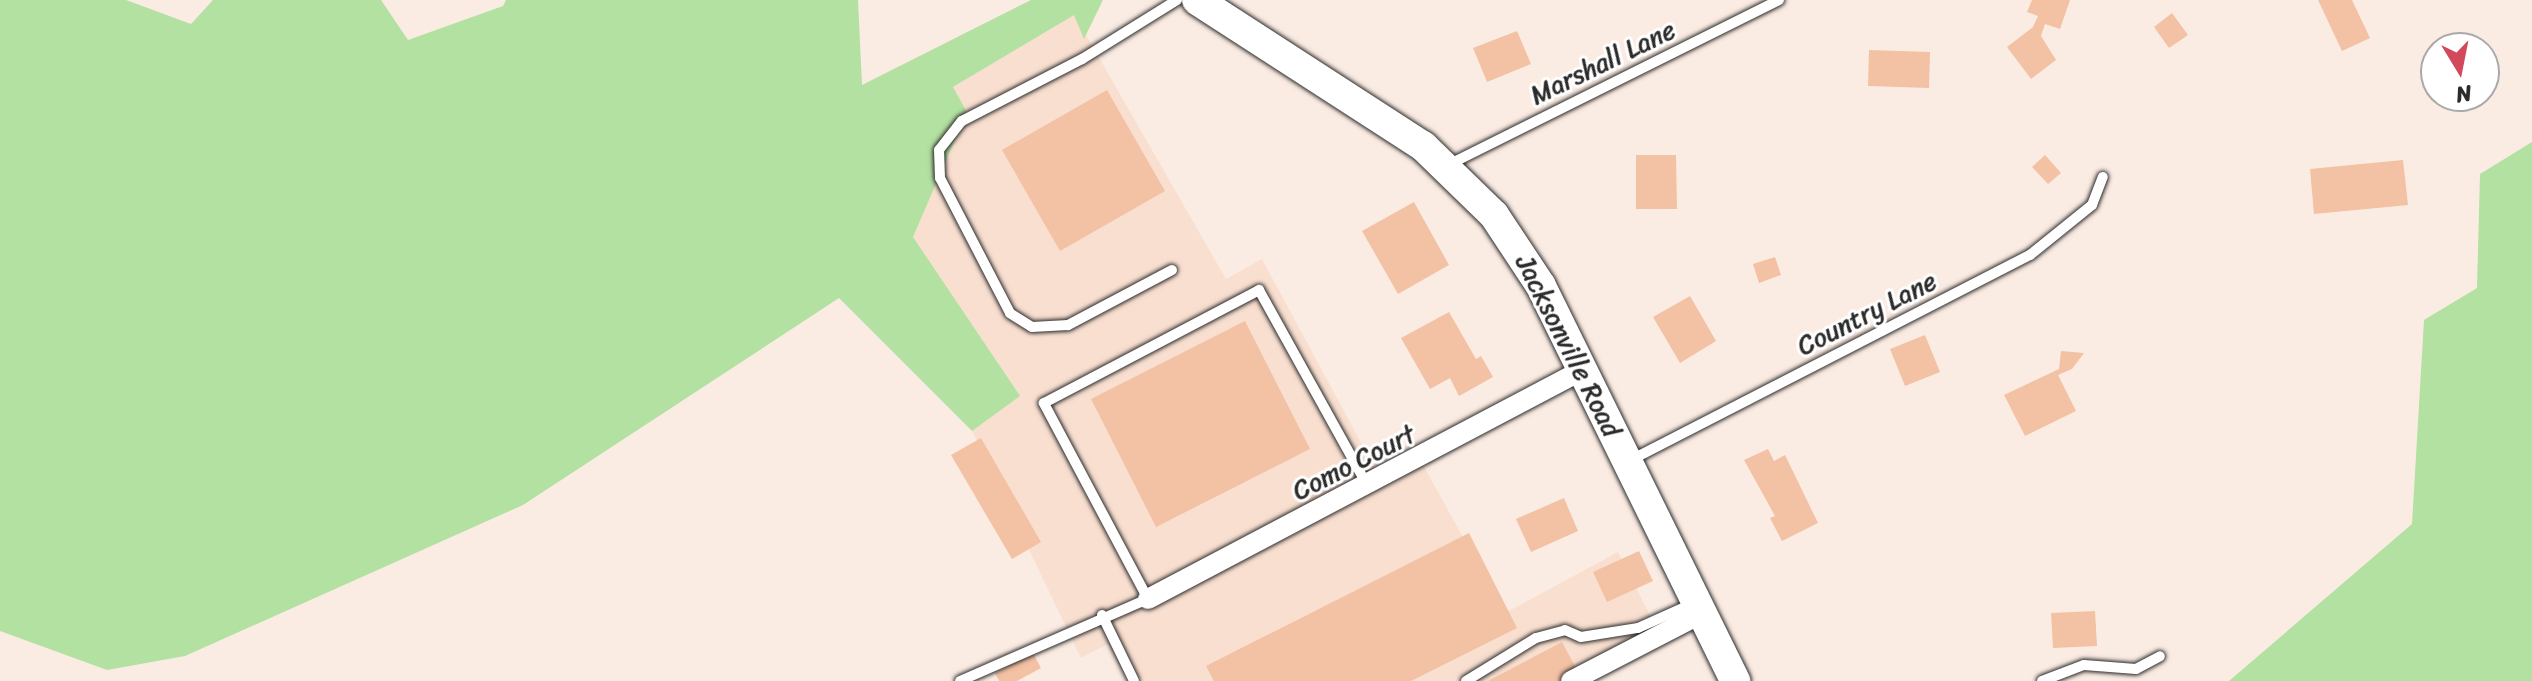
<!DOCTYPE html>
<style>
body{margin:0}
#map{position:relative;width:2532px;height:681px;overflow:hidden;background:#fbece3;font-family:Sriracha,sans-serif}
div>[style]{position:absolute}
.built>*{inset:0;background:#f9dfd0}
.green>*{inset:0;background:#b2e1a1}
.building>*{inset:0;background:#f3c1a3}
.roads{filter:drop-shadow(0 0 2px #2b2b2b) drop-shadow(0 0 2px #2b2b2b)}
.service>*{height:10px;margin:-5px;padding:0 5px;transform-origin:5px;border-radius:5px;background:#fff}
.minor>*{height:20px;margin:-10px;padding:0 10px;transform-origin:10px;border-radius:10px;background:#fff}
.primary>*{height:30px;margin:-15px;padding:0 15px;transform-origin:15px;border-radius:15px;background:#fff}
span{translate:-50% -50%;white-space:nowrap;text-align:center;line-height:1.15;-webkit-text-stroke:6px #fff;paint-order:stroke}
.street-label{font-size:26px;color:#2b2b2b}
.north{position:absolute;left:2420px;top:32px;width:80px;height:80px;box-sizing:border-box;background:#fff;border:2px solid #aaa;border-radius:50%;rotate:170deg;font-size:22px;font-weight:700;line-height:32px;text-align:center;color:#2b2b2b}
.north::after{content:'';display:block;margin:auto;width:28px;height:36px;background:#d1495b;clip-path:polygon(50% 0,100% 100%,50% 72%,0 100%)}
</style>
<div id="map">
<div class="built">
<div style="clip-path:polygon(1074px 14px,1226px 279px,1262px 259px,1379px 476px,1417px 454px,1505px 613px,1618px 552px,1662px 639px,1587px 681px,1128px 681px,1108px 644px,1081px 658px,972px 431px,1019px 396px,913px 237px,967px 112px,953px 87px)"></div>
</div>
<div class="green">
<div style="clip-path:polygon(0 0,126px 0,191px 24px,213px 0,381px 0,408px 40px,503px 6px,506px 0,858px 0,862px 85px,1031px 0,1103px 0,1084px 39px,1074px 15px,953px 87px,967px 112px,913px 237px,1020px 396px,972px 431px,839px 298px,523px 505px,185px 656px,107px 670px,0 631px)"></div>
<div style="clip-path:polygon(2532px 142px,2532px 681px,2229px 681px,2412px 524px,2424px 320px,2477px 288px,2480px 174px)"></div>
</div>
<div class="building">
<div style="clip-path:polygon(2032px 0,2070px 0,2060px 29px,2045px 24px,2041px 36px,2056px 60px,2031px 79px,2007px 47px,2033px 27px,2038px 16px,2027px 12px)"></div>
<div style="clip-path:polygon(2318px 0,2352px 0,2370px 38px,2342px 51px)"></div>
<div style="clip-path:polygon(2172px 13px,2188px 35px,2169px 48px,2154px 27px)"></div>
<div style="clip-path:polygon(1517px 31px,1531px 64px,1487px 82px,1473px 48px)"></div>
<div style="clip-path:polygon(1869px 50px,1930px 52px,1929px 88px,1868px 86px)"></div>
<div style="clip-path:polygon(1107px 90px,1165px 191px,1060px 251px,1002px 150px)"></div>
<div style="clip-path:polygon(1636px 155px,1676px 155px,1677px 209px,1636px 209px)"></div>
<div style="clip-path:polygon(2045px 155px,2061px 173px,2048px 184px,2032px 167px)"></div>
<div style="clip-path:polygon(2403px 160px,2408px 205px,2314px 214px,2310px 169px)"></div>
<div style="clip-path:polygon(1414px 202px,1449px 265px,1398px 294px,1362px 231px)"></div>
<div style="clip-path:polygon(1775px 257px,1781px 275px,1759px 283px,1753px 264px)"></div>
<div style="clip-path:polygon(1690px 296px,1716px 341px,1680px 363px,1653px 317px)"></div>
<div style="clip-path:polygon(1449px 312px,1476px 359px,1481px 356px,1493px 377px,1459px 396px,1450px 378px,1430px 389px,1401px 338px)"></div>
<div style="clip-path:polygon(1245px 321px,1310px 449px,1156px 527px,1091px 399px)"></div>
<div style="clip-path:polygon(1925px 335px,1940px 372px,1905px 386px,1890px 349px)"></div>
<div style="clip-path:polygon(2061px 351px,2084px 353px,2072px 369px,2058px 375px,2076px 411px,2025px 436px,2004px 395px,2059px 369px)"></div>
<div style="clip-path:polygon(981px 438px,1041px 542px,1012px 559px,951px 455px)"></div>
<div style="clip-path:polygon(1768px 449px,1774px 461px,1785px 455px,1818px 523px,1782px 541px,1770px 518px,1775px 516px,1744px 460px)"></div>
<div style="clip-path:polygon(1564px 498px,1578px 531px,1531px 552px,1516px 519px)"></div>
<div style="clip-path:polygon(1469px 533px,1517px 628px,1411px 681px,1214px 681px,1206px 666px)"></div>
<div style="clip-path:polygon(1639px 551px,1653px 581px,1607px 602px,1593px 572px)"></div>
<div style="clip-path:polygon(2095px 611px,2097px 646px,2053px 648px,2051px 613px)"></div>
<div style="clip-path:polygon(1562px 642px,1578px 672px,1560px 681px,1488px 681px)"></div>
<div style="clip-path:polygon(1033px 653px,1041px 668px,1017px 681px,999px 681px,995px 673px)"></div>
</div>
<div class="roads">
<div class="service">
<div style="left:1448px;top:165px;width:370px;rotate:-26.5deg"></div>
<div style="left:1172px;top:270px;width:118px;rotate:152.1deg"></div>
<div style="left:1068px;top:325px;width:36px;rotate:177deg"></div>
<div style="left:1032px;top:327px;width:26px;rotate:-148deg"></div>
<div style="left:1010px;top:313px;width:152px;rotate:-117.4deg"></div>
<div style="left:940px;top:178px;width:28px;rotate:-92deg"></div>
<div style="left:939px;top:150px;width:37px;rotate:-52deg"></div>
<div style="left:962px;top:121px;width:135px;rotate:-27.3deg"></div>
<div style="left:1082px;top:59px;width:112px;rotate:-31.8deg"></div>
<div style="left:1629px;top:461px;width:451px;rotate:-27.2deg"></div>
<div style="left:2030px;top:255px;width:80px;rotate:-38.9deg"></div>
<div style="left:2092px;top:205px;width:30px;rotate:-69deg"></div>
<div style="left:1102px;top:615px;width:73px;rotate:64.1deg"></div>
<div style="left:960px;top:681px;width:205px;rotate:-23.6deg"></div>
<div style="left:1148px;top:599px;width:222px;rotate:-118deg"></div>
<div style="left:1044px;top:403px;width:243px;rotate:-27.7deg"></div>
<div style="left:1259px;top:290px;width:223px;rotate:61deg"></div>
<div style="left:1466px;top:681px;width:82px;rotate:-31.6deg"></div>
<div style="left:1536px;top:638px;width:30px;rotate:-15deg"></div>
<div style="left:1565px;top:630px;width:17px;rotate:24deg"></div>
<div style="left:1581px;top:637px;width:58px;rotate:-9deg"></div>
<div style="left:1638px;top:628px;width:61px;rotate:-24.1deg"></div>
<div style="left:2042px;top:681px;width:45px;rotate:-20.9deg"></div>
<div style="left:2084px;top:665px;width:52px;rotate:4.4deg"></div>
<div style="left:2136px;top:669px;width:27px;rotate:-28deg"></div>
</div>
<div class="minor">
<div style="left:1148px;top:599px;width:491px;rotate:-27.8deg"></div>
<div style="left:1571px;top:681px;width:148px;rotate:-27.4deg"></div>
</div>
<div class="primary">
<div style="left:1197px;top:0;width:269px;rotate:32.9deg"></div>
<div style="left:1423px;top:146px;width:99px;rotate:44.2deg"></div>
<div style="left:1494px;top:215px;width:85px;rotate:56.5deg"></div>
<div style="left:1541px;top:286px;width:440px;rotate:63.8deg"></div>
</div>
</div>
<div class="street-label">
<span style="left:1603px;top:63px;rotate:-26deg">Marshall Lane</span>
<span style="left:1867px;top:314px;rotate:-27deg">Country Lane</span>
<span style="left:1568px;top:346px;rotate:63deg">Jacksonville Road</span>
<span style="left:1354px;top:463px;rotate:-27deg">Como Court</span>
</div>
<div class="north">N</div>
</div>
